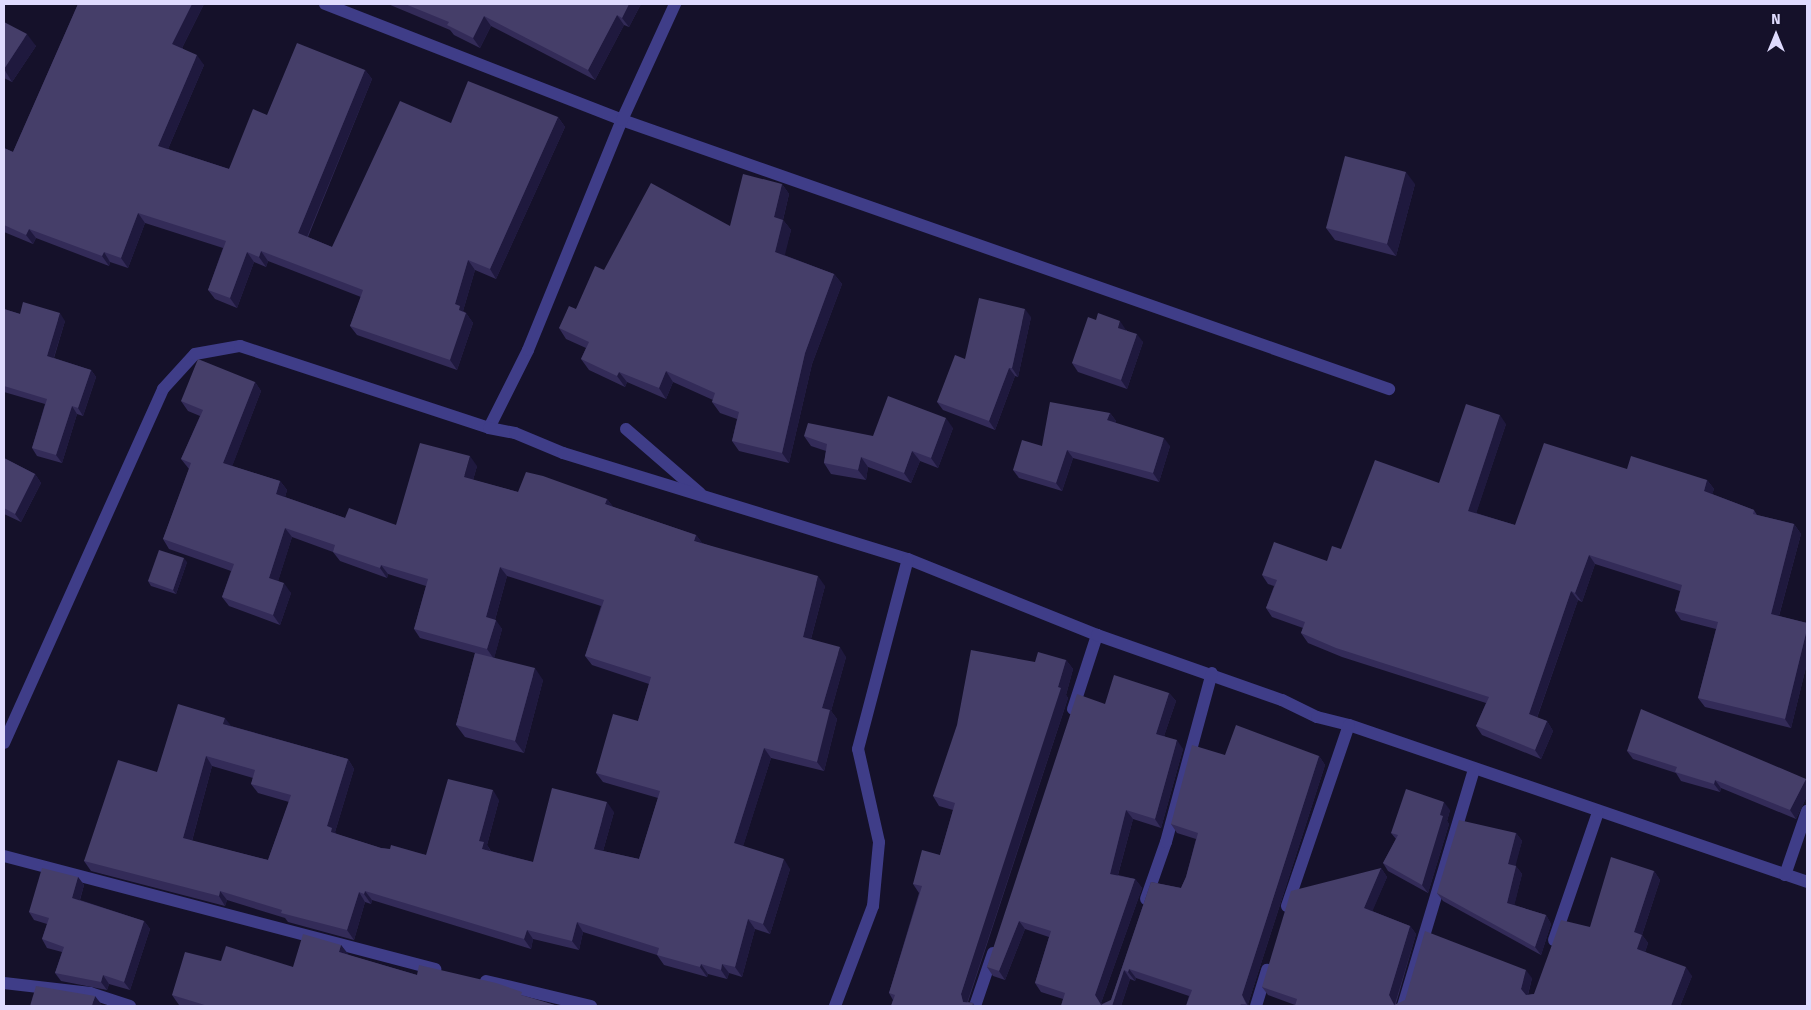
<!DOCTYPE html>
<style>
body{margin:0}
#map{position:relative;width:1811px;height:1010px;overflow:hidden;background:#15112a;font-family:"Fira Sans",sans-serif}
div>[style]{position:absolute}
.minor>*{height:12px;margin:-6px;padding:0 6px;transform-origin:6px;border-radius:6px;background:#3f3d88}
.wall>*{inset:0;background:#332b58}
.shaded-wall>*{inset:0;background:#1f193e}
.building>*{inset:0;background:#453e69}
span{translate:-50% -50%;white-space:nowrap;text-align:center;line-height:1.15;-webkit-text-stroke:5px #15112a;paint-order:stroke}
.frame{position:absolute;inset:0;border:5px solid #dfdbfe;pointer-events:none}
.north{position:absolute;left:1751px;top:10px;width:50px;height:50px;-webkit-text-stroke:4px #15112a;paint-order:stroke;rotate:0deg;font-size:14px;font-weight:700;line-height:20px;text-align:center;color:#dfdbfe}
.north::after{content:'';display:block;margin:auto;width:18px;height:22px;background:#dfdbfe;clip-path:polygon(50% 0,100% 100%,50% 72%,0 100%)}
</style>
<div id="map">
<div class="minor">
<div style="left:325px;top:4px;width:319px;rotate:21.3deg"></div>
<div style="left:622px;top:120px;width:813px;rotate:19.33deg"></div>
<div style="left:489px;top:428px;width:87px;rotate:-63.4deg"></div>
<div style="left:528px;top:350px;width:248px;rotate:-67.8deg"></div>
<div style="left:622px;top:120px;width:128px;rotate:-65.4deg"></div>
<div style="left:626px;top:429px;width:98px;rotate:40.9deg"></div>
<div style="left:1073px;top:709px;width:78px;rotate:-72deg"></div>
<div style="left:4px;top:743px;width:388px;rotate:-65.8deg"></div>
<div style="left:163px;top:389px;width:47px;rotate:-47.6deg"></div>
<div style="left:195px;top:354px;width:46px;rotate:-10.1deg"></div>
<div style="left:240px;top:346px;width:262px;rotate:18.2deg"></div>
<div style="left:489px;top:428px;width:26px;rotate:11deg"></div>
<div style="left:515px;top:433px;width:52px;rotate:22.6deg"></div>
<div style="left:563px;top:453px;width:361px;rotate:17.1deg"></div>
<div style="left:908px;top:559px;width:204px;rotate:21.9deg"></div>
<div style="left:1097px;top:635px;width:196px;rotate:19.4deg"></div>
<div style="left:1282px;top:700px;width:39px;rotate:26deg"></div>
<div style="left:1317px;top:717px;width:33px;rotate:14deg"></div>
<div style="left:1349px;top:725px;width:484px;rotate:18.9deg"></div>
<div style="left:4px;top:856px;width:446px;rotate:14.7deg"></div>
<div style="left:1785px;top:875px;width:68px;rotate:-71deg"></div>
<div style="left:1146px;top:899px;width:60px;rotate:-70.7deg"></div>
<div style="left:1166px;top:842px;width:175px;rotate:-74.8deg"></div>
<div style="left:1287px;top:906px;width:191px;rotate:-71.1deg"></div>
<div style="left:1554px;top:940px;width:135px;rotate:-71deg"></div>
<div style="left:486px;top:981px;width:108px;rotate:13.4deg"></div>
<div style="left:4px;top:983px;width:87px;rotate:6.6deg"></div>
<div style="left:90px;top:993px;width:42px;rotate:18deg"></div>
<div style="left:835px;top:1006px;width:107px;rotate:-69.2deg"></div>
<div style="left:873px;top:906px;width:64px;rotate:-84.6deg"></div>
<div style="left:879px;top:842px;width:95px;rotate:-102.7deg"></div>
<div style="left:858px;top:749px;width:196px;rotate:-75.3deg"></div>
<div style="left:975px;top:1006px;width:56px;rotate:-71.2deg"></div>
<div style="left:1256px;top:1006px;width:38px;rotate:-73deg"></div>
<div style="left:1403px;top:1006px;width:247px;rotate:-73.3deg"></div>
</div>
<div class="wall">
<div style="clip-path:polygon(78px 4px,204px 4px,182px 48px,204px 65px,168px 149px,229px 169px,267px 115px,365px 70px,372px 79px,308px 237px,332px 247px,451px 123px,558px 117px,565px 127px,496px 279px,475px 270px,463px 311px,466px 313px,473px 323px,457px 370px,357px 335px,350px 326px,361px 297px,268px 261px,266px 267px,254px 262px,237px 308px,215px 299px,208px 290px,223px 248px,145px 223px,128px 268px,110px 262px,109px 266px,36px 238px,33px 244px,4px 232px,4px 148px,13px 152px)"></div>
<div style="clip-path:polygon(388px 4px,641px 4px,629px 27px,624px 25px,595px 80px,491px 26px,480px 48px,454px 35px,450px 30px)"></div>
<div style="clip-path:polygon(4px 23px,36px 46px,12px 82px,4px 78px)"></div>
<div style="clip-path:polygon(782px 184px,789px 194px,783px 220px,791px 230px,784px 255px,834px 274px,842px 284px,812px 364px,789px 463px,739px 451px,732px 441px,737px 419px,720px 413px,712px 402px,713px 400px,673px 382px,666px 399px,627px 382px,625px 387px,589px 370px,581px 359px,586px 348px,566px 339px,559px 328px,576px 309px,604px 270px,730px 226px)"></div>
<div style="clip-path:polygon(1415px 184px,1396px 256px,1335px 240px,1326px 228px)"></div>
<div style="clip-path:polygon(4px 309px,20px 314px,65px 321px,54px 358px,91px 370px,96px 377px,83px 416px,77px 414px,62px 463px,37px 456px,32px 448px,45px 404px,4px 392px)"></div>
<div style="clip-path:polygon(1031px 317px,1018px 377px,1015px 376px,995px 430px,943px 410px,937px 402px,965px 359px)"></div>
<div style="clip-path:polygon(1126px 330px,1143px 342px,1127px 389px,1078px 372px,1072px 363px)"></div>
<div style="clip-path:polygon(evenodd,255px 382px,261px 391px,232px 466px,280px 481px,287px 490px,285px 497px,345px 518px,396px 525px,477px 466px,473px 480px,518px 492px,607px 499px,613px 507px,696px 535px,702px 543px,825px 586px,811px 639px,846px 657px,831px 711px,837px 719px,824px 771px,771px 758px,743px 846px,790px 869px,770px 934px,755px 929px,742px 977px,729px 973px,727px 979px,708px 974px,707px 977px,664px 965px,657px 955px,583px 932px,579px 950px,533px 939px,531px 949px,372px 900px,371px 904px,365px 902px,354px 940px,288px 922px,285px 918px,227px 900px,225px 906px,91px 871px,84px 861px,157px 772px,231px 726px,348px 759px,354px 769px,335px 832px,336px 834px,381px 848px,426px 855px,499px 800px,487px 845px,491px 851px,533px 862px,614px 812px,603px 851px,639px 859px,658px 798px,603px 782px,596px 773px,638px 721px,649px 684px,592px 665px,585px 656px,601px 606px,507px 576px,495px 620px,502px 629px,494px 658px,543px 680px,524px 753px,465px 737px,456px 725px,475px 653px,420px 638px,414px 629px,426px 586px,388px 574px,387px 578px,340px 561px,333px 552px,292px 537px,278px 581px,291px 593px,280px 625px,229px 606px,222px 597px,231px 571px,169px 549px,163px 539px,189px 469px,181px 459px,200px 416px,188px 411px,181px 401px,255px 382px,212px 766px,253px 778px,251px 784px,258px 793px,289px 802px,268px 860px,192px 841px,212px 766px)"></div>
<div style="clip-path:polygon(1110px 413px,1116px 421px,1115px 423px,1170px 446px,1159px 482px,1073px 458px,1062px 491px,1019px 478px,1013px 470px,1042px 446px)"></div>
<div style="clip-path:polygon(1506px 424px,1476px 513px,1515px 525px,1627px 469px,1707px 480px,1714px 489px,1712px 494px,1754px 510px,1757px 515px,1794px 524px,1801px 534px,1779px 616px,1807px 623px,1807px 663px,1791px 728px,1705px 707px,1698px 698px,1716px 629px,1681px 620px,1675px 611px,1680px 591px,1595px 564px,1582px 602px,1578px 600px,1537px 718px,1547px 721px,1553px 731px,1541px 759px,1482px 735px,1476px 726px,1486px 703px,1342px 657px,1308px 643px,1301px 633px,1303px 628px,1272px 617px,1266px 608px,1274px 586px,1268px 584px,1262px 575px,1327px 561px,1341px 549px,1439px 483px)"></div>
<div style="clip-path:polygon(953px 428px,938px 468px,920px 461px,911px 483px,868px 467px,866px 480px,831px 474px,824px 463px,826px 451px,811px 446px,804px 436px,873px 436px)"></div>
<div style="clip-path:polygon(4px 458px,35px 474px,41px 483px,21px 522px,4px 514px)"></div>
<div style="clip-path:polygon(187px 562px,176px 594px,151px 586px,148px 581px)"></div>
<div style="clip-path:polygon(1066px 660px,1073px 669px,1066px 695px,1068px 698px,968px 1002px,973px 1003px,975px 1006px,891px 1006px,893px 1000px,889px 993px,919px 893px,913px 884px,940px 855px,953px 810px,939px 806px,933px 796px,1035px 662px)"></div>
<div style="clip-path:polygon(1169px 693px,1176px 701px,1164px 736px,1183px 749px,1161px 828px,1133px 819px,1118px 875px,1135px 879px,1142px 888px,1101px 1003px,1102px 1004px,1111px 1000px,1151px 882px,1181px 888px,1186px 877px,1196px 839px,1177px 833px,1171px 824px,1225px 755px,1319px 756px,1325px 765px,1248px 1004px,1249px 1006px,1186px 1006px,1189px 996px,1136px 978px,1135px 981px,1130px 979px,1121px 1006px,1061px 1006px,1063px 999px,1041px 992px,1035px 983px,1049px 937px,1025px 929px,1005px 980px,993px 976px,987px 967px,1105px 704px)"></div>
<div style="clip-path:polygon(1627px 751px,1806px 779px,1807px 780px,1807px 796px,1796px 819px,1721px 788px,1720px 792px,1681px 781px,1676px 773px,1633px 759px)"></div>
<div style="clip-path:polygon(1450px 810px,1447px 821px,1449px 824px,1428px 893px,1388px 871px,1383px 863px,1396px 839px,1391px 833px)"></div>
<div style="clip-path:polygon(1516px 833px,1522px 841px,1515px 865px,1522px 874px,1514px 905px,1546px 915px,1551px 924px,1541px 955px,1443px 901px,1437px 893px)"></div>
<div style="clip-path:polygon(1381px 868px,1387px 877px,1372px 911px,1410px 926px,1416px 934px,1396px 1004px,1532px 978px,1528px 995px,1534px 994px,1590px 927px,1654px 871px,1660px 880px,1642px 935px,1648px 943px,1645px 952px,1692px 976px,1680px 1006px,1295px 1005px,1268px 995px,1262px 987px)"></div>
<div style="clip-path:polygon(78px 877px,84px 885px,80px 900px,144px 921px,150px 929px,130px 990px,109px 984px,107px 990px,61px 981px,55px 973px,62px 952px,47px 948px,42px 939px,47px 924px,34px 920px,29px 912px)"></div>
<div style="clip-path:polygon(341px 945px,348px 955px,417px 975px,525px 996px,558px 1006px,183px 1006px,179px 1005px,172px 995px,221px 961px,293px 967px)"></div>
</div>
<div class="shaded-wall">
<div style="clip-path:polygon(192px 4px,204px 4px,179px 54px,172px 44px)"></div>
<div style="clip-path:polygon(629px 4px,641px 4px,629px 27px,622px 18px)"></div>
<div style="clip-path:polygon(617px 15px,624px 25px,595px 80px,588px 70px)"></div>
<div style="clip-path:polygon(484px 16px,491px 26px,480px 48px,473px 38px)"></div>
<div style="clip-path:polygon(27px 34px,36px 46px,12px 82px,4px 69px)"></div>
<div style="clip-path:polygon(197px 55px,204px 65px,165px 156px,158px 146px)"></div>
<div style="clip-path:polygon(365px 70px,372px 79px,305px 242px,298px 233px)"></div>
<div style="clip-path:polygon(558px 117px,565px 127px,496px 279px,490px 269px)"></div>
<div style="clip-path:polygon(1406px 172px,1415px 184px,1396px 256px,1387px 244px)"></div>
<div style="clip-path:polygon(782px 184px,789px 194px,781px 228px,774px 217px)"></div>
<div style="clip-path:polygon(138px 213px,145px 223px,128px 268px,121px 258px)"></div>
<div style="clip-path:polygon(783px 220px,791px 230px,783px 263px,775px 252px)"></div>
<div style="clip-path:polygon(29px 229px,36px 238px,33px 244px,26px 235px)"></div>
<div style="clip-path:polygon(261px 251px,268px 261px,266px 267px,259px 257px)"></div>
<div style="clip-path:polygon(104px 252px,110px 262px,109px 266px,102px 256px)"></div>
<div style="clip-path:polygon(247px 252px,254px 262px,237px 308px,230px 298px)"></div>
<div style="clip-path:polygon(468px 260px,475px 270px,463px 311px,466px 314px,466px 313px,473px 323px,457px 370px,450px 360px,455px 304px)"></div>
<div style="clip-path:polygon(834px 274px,842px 284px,812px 364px,789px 463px,782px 453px,805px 353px)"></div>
<div style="clip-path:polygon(1025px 309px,1031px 317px,1018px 377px,1012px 368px)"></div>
<div style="clip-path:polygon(60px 313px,65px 321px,52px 363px,47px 356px)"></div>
<div style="clip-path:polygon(1120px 321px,1126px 330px,1124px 336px,1118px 328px)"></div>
<div style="clip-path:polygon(1137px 334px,1143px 342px,1127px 389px,1121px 380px)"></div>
<div style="clip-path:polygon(1009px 368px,1015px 376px,995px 430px,989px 421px)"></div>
<div style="clip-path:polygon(91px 370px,96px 377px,83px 416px,78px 408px)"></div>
<div style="clip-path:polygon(666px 371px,673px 382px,666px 399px,659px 388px)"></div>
<div style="clip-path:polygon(619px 372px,627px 382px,625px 387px,617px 376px)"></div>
<div style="clip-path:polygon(255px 382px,261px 391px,230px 472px,223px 463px)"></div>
<div style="clip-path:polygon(72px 406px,77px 414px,62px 463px,56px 455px)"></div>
<div style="clip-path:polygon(1110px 413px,1116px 421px,1113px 429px,1107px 420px)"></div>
<div style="clip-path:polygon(1500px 415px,1506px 424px,1474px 520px,1468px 511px)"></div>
<div style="clip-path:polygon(946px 418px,953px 428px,938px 468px,931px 458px)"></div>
<div style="clip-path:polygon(1164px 438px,1170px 446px,1159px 482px,1153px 473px)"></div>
<div style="clip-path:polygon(1067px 450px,1073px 458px,1062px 491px,1056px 483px)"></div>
<div style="clip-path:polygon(912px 451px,920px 461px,911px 483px,904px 473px)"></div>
<div style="clip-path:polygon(470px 456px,477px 466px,471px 487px,464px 477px)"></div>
<div style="clip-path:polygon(861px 457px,868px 467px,866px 480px,858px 470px)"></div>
<div style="clip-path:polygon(35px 474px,41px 483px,21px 522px,15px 514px)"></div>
<div style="clip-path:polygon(1707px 480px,1714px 489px,1710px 500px,1704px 491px)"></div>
<div style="clip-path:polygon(280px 481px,287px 490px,283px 504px,276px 494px)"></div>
<div style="clip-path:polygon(607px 499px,614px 508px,605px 504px)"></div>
<div style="clip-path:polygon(1794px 524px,1801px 534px,1777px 623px,1771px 614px)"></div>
<div style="clip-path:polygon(285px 528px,292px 537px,276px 588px,269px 578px)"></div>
<div style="clip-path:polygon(696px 535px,703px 544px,694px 541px)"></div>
<div style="clip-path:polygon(1589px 555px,1595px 564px,1582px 602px,1575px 593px)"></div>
<div style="clip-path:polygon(184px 558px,187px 562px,176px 594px,173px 590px)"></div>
<div style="clip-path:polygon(381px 565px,388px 574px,387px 578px,380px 568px)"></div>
<div style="clip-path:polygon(500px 567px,507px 576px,493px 627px,486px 617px)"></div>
<div style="clip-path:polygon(818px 576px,825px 586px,809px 646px,803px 637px)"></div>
<div style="clip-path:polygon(284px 583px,291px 593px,280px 625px,273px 615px)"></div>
<div style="clip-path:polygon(1571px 591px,1578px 600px,1535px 723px,1529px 714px)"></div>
<div style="clip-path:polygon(496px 620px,502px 629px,494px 659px,487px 649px)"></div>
<div style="clip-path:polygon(1807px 629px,1807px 663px,1791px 728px,1785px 719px)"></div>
<div style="clip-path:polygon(840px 647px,846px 657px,831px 711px,837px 719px,824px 771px,817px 762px,822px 708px)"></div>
<div style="clip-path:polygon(1066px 660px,1073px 669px,1066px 695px,1068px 698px,967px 1003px,963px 1002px,961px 994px,1058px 687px)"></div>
<div style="clip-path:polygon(535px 668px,543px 680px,524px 753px,515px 741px)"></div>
<div style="clip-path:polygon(1169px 693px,1176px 701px,1162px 742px,1156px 734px)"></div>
<div style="clip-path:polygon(225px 718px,232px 727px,223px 724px)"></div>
<div style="clip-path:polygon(1547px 721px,1553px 731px,1541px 759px,1535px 750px)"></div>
<div style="clip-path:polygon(1177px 740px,1183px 749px,1161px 828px,1155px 819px)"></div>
<div style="clip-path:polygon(764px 748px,771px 758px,741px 853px,734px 843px)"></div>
<div style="clip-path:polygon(206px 756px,212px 766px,190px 848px,183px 838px)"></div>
<div style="clip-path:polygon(1319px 756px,1325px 765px,1248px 1004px,1249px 1006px,1248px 1006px,1242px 995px)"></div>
<div style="clip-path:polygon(348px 759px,354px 769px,335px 832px,339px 837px,337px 841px,327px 826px)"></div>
<div style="clip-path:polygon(1806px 779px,1807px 780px,1807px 796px,1796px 819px,1790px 810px)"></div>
<div style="clip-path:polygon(1715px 780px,1721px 788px,1720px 792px,1714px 784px)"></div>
<div style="clip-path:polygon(493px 790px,499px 800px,487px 845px,491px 852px,482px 849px,479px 841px)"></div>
<div style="clip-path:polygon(607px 802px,614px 812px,601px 858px,594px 849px)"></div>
<div style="clip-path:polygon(1444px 802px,1450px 810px,1447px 821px,1449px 824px,1428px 893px,1422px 885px,1440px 815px)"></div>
<div style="clip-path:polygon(1126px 810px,1133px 819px,1116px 882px,1110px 874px)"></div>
<div style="clip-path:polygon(1516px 833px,1522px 841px,1514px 872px,1508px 864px)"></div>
<div style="clip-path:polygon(784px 859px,790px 869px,770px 934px,763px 924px)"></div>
<div style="clip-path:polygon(1516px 866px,1522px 874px,1513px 911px,1507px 903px)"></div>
<div style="clip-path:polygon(1381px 868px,1387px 877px,1370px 917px,1364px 908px)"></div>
<div style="clip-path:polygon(1654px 871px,1660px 880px,1642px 935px,1648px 943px,1643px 958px,1637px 949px,1634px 932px)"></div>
<div style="clip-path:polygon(78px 877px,84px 885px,78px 906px,72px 898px)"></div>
<div style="clip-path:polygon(1135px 879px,1142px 888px,1101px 1003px,1103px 1006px,1102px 1006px,1095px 995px)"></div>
<div style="clip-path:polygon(220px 891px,227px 900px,225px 906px,219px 896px)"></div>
<div style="clip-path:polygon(365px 891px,372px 900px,371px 904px,364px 894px)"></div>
<div style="clip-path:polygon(359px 892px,365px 902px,354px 940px,347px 930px)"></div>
<div style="clip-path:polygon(1546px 915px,1551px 924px,1541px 955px,1535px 947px)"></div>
<div style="clip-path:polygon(748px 919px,755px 929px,742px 977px,735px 967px)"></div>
<div style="clip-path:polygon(144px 921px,150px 929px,130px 990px,124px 982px)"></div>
<div style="clip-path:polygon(1019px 921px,1025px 929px,1005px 980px,999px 971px)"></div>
<div style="clip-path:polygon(577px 922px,583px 932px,579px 950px,572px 941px)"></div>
<div style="clip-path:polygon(1410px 926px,1416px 934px,1395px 1004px,1397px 1006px,1395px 1006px,1389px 995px)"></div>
<div style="clip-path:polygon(527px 930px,533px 939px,531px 949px,524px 939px)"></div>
<div style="clip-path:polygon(341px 945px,349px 955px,339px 952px)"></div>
<div style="clip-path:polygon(701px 964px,708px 974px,707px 977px,700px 967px)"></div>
<div style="clip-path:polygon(722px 964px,729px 973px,727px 979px,721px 970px)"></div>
<div style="clip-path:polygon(1686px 967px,1692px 976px,1680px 1006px,1671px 1006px)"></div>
<div style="clip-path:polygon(1129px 969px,1136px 978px,1135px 981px,1128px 972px)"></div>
<div style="clip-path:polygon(1124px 970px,1130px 979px,1121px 1006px,1112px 1006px)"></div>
<div style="clip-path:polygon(1526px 970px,1532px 978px,1527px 998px,1521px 989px)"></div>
<div style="clip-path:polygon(103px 975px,109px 984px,107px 990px,101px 982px)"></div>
<div style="clip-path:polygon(95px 996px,102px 1005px,102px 1006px,92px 1006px)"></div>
</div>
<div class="building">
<div style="clip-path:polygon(78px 4px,192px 4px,172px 44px,197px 55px,158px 146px,229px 169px,253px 109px,267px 115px,297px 43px,365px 70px,298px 233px,332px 247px,400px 101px,451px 123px,468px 81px,558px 117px,490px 269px,468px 260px,455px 304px,460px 306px,459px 310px,466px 313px,450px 360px,350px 326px,363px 290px,261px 251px,259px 257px,247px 252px,230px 298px,208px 290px,226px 241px,138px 213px,121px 258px,104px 252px,102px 256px,29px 229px,26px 235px,4px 225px,4px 148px,13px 152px)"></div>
<div style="clip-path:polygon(405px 4px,629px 4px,622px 18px,617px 15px,588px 70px,484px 16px,473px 38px,447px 25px,449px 22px)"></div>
<div style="clip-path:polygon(4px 22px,27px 34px,4px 69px)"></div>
<div style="clip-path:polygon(1345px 156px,1406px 172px,1387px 244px,1326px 228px)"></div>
<div style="clip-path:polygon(743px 174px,782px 184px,774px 217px,783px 220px,775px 252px,834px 274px,805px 353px,782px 453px,732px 441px,739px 412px,712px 402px,715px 393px,666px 371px,659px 388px,619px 372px,617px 376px,581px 359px,589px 342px,559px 328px,569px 306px,576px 309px,595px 266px,604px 270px,651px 183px,730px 226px)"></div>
<div style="clip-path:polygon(979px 298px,1025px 309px,1012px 368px,1009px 368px,989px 421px,937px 402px,955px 355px,965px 359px)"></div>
<div style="clip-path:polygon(23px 302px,60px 313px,47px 356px,91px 370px,78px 408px,72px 406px,56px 455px,32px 448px,47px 399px,4px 386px,4px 309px,20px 314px)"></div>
<div style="clip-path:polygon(1098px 313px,1120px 321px,1118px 328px,1137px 334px,1121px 380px,1072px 363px,1088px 317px,1096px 320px)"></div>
<div style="clip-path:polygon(evenodd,198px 359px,255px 382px,223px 463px,280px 481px,276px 494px,345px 518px,349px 508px,396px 525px,420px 443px,470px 456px,464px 477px,518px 492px,526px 472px,543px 476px,607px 499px,605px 504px,696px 535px,694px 541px,818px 576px,803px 637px,840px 647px,822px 708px,830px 710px,817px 762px,764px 748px,734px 843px,784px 859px,763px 924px,748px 919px,735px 967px,722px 964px,721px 970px,701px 964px,700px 967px,657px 955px,659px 948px,577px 922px,572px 941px,527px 930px,524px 939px,365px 891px,364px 894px,359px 892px,347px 930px,281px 913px,282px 910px,220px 891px,219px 896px,84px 861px,118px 760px,157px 772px,178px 704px,225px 718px,223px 724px,348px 759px,327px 826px,332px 828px,331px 832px,381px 848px,390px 849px,391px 845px,426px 855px,448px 779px,493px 790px,479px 841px,484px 842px,482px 849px,533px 862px,552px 788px,607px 802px,594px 849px,639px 859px,660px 791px,596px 773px,613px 714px,638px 721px,651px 677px,585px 656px,604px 600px,500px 567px,486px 617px,496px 620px,487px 649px,414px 629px,428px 579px,381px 565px,380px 568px,333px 552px,335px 545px,285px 528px,269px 578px,284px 583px,273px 615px,222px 597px,234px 564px,163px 539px,191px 463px,181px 459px,203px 410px,181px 401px,198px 359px,206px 756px,255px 770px,251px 784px,291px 795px,268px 860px,183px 838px,206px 756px)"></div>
<div style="clip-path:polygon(888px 396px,946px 418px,931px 458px,912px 451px,904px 473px,861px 457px,858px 470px,824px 463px,827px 444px,804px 436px,808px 423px,873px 436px)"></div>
<div style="clip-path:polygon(1050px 402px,1110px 413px,1107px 420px,1164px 438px,1153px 473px,1067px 450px,1056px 483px,1013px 470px,1022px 440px,1042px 446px)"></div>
<div style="clip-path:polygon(1466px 404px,1500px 415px,1468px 511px,1515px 525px,1544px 443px,1627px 469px,1631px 456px,1707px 480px,1704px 491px,1754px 510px,1753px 514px,1794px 524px,1771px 614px,1807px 623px,1807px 629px,1785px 719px,1698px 698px,1718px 622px,1675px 611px,1682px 585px,1589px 555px,1575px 593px,1571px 591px,1529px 714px,1547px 721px,1535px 750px,1476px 726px,1489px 697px,1336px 648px,1301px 633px,1305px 622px,1266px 608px,1277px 580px,1262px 575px,1274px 542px,1327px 561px,1332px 546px,1341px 549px,1375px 460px,1439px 483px)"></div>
<div style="clip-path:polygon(4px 458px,35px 474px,15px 514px,4px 508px)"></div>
<div style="clip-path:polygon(159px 550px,184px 558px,173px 590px,148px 581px)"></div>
<div style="clip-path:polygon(971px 650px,1035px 662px,1038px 652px,1066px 660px,1058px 687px,1061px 688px,961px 994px,963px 1002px,973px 1003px,972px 1006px,891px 1006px,895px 995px,889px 993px,922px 886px,913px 884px,922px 850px,940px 855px,955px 803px,933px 796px,957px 725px)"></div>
<div style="clip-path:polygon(475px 653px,535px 668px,515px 741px,456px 725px)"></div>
<div style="clip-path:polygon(1114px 675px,1169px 693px,1156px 734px,1177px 740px,1155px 819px,1126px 810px,1110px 874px,1135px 879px,1095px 995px,1101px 1005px,1111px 1000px,1151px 882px,1181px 888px,1186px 877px,1198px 833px,1171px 824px,1192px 745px,1225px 755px,1236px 725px,1319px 756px,1242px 995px,1246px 1004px,1241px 1004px,1240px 1006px,1186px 1006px,1192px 990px,1129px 969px,1128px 972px,1124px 970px,1112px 1006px,1061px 1006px,1065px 993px,1035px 983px,1051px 931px,1019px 921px,999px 971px,987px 967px,1077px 694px,1105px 704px)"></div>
<div style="clip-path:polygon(1641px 709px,1806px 779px,1790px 810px,1715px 780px,1714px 784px,1675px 772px,1677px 767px,1627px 751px)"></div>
<div style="clip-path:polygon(1406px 789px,1444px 802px,1440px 815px,1443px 816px,1422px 885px,1383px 863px,1398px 835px,1391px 833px)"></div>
<div style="clip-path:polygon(1459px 820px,1516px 833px,1508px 864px,1516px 866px,1507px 903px,1546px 915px,1535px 947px,1437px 893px)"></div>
<div style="clip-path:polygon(1611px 857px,1654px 871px,1634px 932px,1642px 935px,1637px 949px,1686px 967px,1671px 1006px,1295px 1006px,1297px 999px,1262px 987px,1291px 891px,1381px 868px,1364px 908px,1410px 926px,1389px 995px,1394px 1005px,1405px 1000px,1425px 931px,1526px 970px,1521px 989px,1526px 995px,1534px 994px,1561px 920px,1590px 927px)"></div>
<div style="clip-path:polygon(42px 868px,78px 877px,72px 898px,144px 921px,124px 982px,103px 975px,101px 982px,55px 973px,64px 947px,42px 939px,49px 918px,29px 912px)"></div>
<div style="clip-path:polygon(303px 934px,341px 945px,339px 952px,417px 975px,419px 965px,496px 983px,522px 992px,521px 995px,558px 1006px,208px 1006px,172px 995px,185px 952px,221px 961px,226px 946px,293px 967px)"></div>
<div style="clip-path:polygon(36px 986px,95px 996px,92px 1006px,30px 1006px)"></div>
</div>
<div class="frame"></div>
<div class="north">N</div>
</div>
